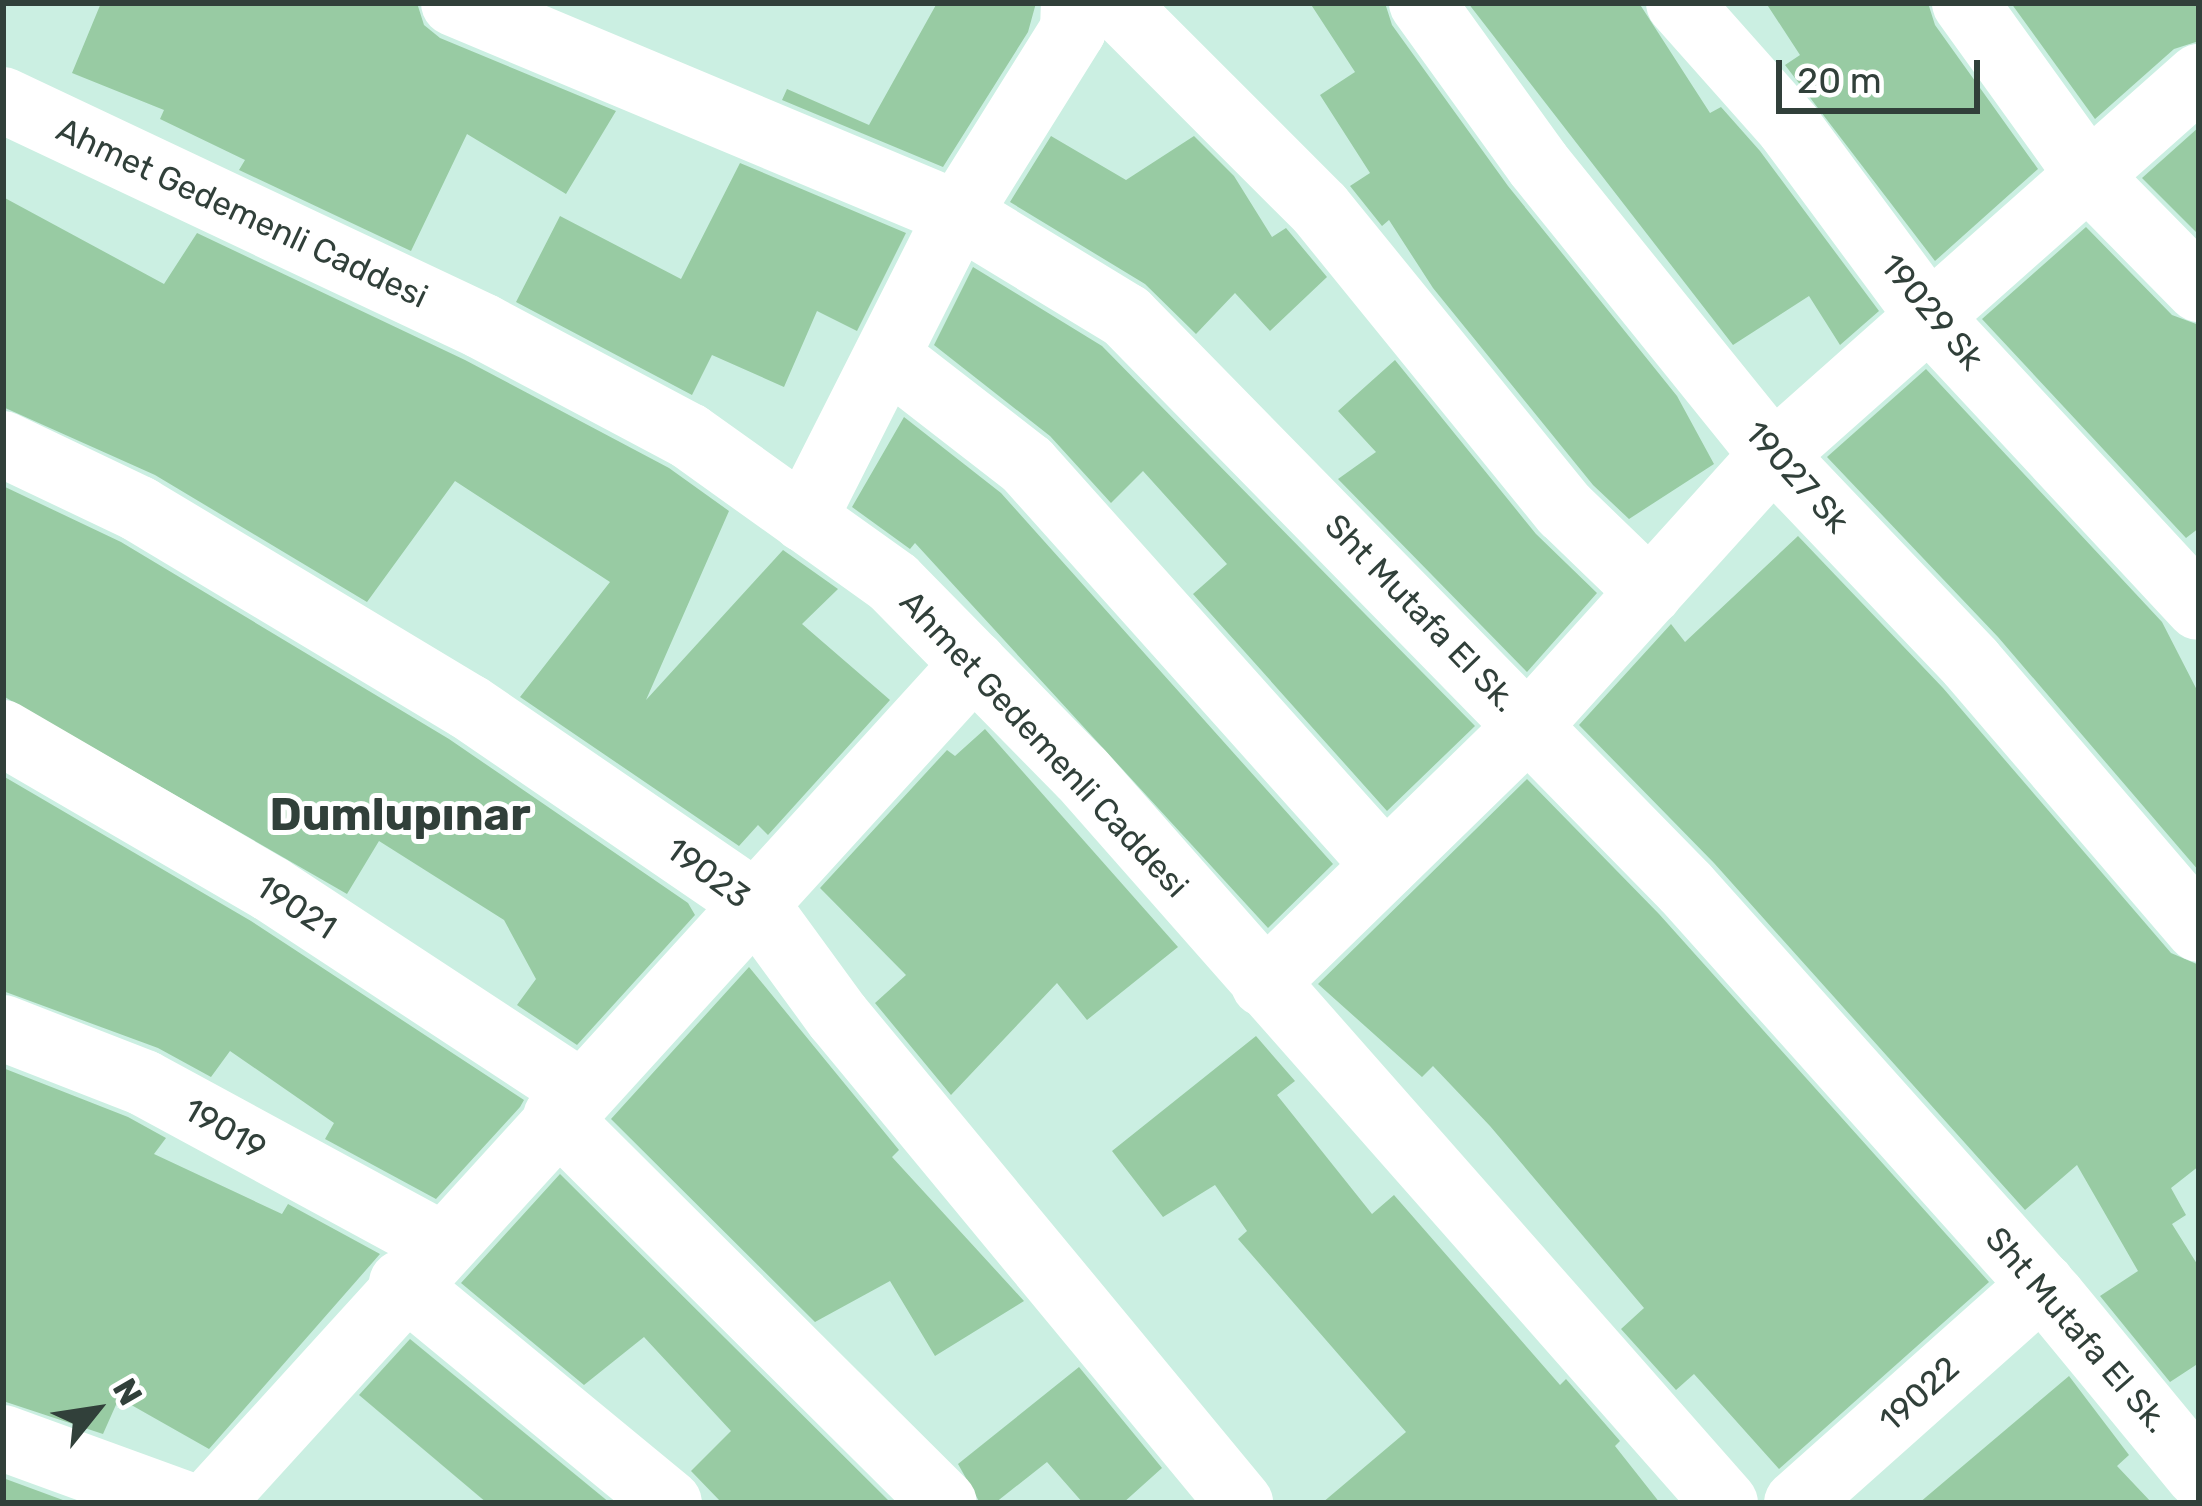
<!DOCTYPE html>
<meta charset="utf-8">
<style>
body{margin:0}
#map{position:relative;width:2202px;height:1506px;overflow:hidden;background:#cbefe2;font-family:Rubik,sans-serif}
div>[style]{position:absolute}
.building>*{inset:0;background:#98cba3}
.minor>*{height:66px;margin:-33px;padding:0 33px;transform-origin:33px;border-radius:33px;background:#fff}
span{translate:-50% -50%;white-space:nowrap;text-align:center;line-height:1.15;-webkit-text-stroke:10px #fff;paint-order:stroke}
.street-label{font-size:33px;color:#31403a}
.district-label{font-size:45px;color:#31403a;font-weight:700}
.frame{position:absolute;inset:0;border:6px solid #31403a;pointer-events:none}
.north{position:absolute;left:36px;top:1350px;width:120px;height:120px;-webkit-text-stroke:9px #fff;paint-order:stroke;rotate:60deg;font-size:33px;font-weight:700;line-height:48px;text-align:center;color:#31403a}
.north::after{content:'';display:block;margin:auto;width:42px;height:54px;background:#31403a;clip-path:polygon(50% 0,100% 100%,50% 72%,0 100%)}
.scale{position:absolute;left:1776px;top:60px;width:204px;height:54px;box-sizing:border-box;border:6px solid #31403a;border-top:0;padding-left:15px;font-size:36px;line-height:42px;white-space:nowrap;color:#31403a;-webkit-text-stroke:9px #fff;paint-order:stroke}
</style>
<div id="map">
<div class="building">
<div style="clip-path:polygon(101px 3px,417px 3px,424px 25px,440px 38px,616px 111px,566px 194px,467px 134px,411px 251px,239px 170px,245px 160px,160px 119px,164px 110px,72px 73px)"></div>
<div style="clip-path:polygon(937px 3px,1036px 3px,1028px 32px,943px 167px,782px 100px,787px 89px,869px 125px)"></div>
<div style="clip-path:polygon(1310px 3px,1385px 3px,1392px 25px,1508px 186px,1677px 396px,1714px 464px,1629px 519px,1593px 485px,1433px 288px,1389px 220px,1382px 226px,1350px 186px,1370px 173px,1320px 95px,1355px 72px)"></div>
<div style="clip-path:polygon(1468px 3px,1639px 3px,1710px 113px,1721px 107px,1760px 151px,1879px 311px,1840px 345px,1809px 296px,1733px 345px)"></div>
<div style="clip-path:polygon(1766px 3px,1928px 3px,1935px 25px,2038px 169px,1935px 261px,1785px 65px,1800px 55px)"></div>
<div style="clip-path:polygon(2011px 3px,2199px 3px,2199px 41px,2174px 49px,2095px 119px)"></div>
<div style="clip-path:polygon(2199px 127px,2199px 235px,2142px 178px)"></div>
<div style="clip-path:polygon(1051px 136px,1126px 180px,1194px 136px,1234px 176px,1272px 237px,1286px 228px,1327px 277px,1270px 331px,1235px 293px,1196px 334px,1145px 284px,1010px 202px)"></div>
<div style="clip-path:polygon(740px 163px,906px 233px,857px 331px,817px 311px,784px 387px,712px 355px,692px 395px,516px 302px,560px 216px,681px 279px)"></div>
<div style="clip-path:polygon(3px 197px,164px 284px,197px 233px,465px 360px,669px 468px,729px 511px,646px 700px,783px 550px,838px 589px,802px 624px,890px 700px,768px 835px,758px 825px,739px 846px,520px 697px,610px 582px,455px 481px,367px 602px,155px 475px,3px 407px)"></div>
<div style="clip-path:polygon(2086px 227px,2172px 315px,2199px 325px,2199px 528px,2186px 538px,1982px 319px)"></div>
<div style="clip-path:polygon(973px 267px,1102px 346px,1475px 726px,1387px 811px,1193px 594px,1227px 564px,1143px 471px,1111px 503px,1050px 436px,934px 345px)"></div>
<div style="clip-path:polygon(1395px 360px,1536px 534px,1597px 593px,1527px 672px,1338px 479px,1376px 452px,1338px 411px)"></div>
<div style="clip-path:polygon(1926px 369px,2162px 622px,2199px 694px,2199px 871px,1998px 637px,1827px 457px)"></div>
<div style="clip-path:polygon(904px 417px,1001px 493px,1333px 864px,1268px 928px,915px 543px,910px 549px,852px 507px)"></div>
<div style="clip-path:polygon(3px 486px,121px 542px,449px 739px,688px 903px,695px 915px,577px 1045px,517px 1005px,536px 979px,504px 920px,379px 841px,347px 894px,3px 696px)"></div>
<div style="clip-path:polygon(1798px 536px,1943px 688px,2171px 953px,2199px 965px,2199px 1166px,2171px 1188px,2186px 1215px,2172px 1224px,2199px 1267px,2199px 1363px,2170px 1382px,2100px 1296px,2138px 1271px,2077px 1165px,2025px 1210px,1714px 863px,1579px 725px,1671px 624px,1685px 642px)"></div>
<div style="clip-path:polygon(985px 729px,1178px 947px,1087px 1020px,1057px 983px,951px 1095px,875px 1003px,906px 975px,820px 888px,947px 750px,955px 756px)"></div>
<div style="clip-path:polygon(3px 776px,251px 921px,524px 1100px,520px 1107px,436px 1199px,325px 1139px,334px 1123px,230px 1051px,211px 1077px,158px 1048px,3px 991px)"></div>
<div style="clip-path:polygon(1527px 779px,1659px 914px,1989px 1282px,1779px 1469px,1694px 1374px,1676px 1390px,1621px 1329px,1644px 1308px,1490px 1126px,1433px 1066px,1422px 1077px,1318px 984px)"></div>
<div style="clip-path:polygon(749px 967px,899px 1150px,892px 1157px,1024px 1301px,935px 1356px,890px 1281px,815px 1322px,611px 1119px)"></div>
<div style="clip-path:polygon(1256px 1036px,1295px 1081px,1277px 1095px,1372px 1214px,1394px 1195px,1560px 1385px,1566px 1379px,1620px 1441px,1615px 1446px,1660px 1503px,1322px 1503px,1406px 1432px,1238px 1239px,1247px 1231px,1215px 1185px,1163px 1217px,1112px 1151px)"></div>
<div style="clip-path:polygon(3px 1068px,128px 1117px,166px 1138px,154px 1154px,282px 1214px,288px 1204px,380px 1254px,209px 1449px,119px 1398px,103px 1434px,3px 1401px)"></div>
<div style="clip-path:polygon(560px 1174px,891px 1503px,722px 1503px,691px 1471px,731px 1431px,644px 1337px,584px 1385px,461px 1283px)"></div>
<div style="clip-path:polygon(410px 1339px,610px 1503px,487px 1503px,359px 1395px)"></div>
<div style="clip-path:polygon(1079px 1367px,1162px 1468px,1123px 1503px,1083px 1503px,1047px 1462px,995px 1503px,980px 1503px,958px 1464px)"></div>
<div style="clip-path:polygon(2069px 1376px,2129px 1455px,2117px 1466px,2152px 1503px,1919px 1503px)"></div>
<div style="clip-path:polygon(3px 1478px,71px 1503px,3px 1503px)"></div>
</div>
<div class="minor">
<div style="left:454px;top:3px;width:546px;rotate:22.72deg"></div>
<div style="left:958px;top:214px;width:197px;rotate:31.3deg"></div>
<div style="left:1126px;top:316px;width:800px;rotate:45.61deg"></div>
<div style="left:1686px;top:888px;width:550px;rotate:48.17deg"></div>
<div style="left:2053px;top:1298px;width:229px;rotate:50.5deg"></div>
<div style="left:1114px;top:3px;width:291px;rotate:45deg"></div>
<div style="left:1320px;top:209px;width:388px;rotate:50.9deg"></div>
<div style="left:1565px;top:510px;width:118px;rotate:44deg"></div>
<div style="left:1422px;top:3px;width:198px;rotate:54.2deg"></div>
<div style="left:1538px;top:164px;width:374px;rotate:51.1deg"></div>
<div style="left:1773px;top:455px;width:287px;rotate:46.4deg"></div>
<div style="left:1971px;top:663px;width:350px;rotate:49.4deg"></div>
<div style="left:1679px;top:3px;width:166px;rotate:48.4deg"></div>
<div style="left:1789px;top:127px;width:239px;rotate:53.5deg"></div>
<div style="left:1931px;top:319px;width:393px;rotate:47.1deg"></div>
<div style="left:1965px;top:3px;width:218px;rotate:54.3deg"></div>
<div style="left:2092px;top:180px;width:153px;rotate:45.5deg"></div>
<div style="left:3px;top:100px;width:530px;rotate:25.26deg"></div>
<div style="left:482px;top:326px;width:234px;rotate:28deg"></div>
<div style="left:689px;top:436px;width:252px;rotate:35.6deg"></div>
<div style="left:894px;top:583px;width:268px;rotate:45.5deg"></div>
<div style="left:1082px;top:774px;width:972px;rotate:48.59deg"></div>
<div style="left:889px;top:358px;width:175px;rotate:37.8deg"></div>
<div style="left:1027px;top:465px;width:537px;rotate:48.17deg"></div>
<div style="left:3px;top:444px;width:151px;rotate:25.5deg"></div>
<div style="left:139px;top:509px;width:385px;rotate:31deg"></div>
<div style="left:469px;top:707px;width:345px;rotate:34.4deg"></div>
<div style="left:754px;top:902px;width:142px;rotate:53.9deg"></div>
<div style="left:838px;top:1017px;width:631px;rotate:50.4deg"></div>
<div style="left:804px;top:519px;width:342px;rotate:-63.2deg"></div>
<div style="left:958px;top:214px;width:217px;rotate:-58deg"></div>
<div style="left:1073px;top:30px;width:27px;rotate:-88deg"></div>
<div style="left:3px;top:733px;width:310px;rotate:30.2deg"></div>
<div style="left:271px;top:889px;width:372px;rotate:33.3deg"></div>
<div style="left:1264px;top:984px;width:371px;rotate:-44.3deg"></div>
<div style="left:1529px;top:725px;width:364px;rotate:-47.9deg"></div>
<div style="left:1773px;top:455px;width:570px;rotate:-41.58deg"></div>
<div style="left:3px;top:1028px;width:151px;rotate:21.3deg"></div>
<div style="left:144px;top:1083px;width:336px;rotate:28.5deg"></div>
<div style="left:556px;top:1117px;width:547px;rotate:44.85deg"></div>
<div style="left:402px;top:1283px;width:346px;rotate:39.5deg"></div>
<div style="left:3px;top:1438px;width:190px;rotate:20deg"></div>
<div style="left:210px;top:1503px;width:1135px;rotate:-47.68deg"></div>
<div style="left:1797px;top:1503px;width:328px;rotate:-41.7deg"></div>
</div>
<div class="street-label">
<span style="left:242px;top:213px;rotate:25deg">Ahmet Gedemenli Caddesi</span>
<span style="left:1932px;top:312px;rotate:50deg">19029 Sk</span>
<span style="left:1797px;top:477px;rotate:48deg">19027 Sk</span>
<span style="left:1421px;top:613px;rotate:46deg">Sht Mutafa El Sk.</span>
<span style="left:1044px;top:744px;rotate:47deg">Ahmet Gedemenli Caddesi</span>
<span style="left:708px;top:873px;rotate:36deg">19023</span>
<span style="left:296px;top:907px;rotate:33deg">19021</span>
<span style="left:225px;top:1129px;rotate:30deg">19019</span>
<span style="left:2077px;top:1330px;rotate:49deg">Sht Mutafa El Sk.</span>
<span style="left:1919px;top:1394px;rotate:-42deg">19022</span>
</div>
<div class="district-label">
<span style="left:400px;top:815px">Dumlupınar</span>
</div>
<div class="frame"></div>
<div class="north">N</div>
<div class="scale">20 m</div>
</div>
